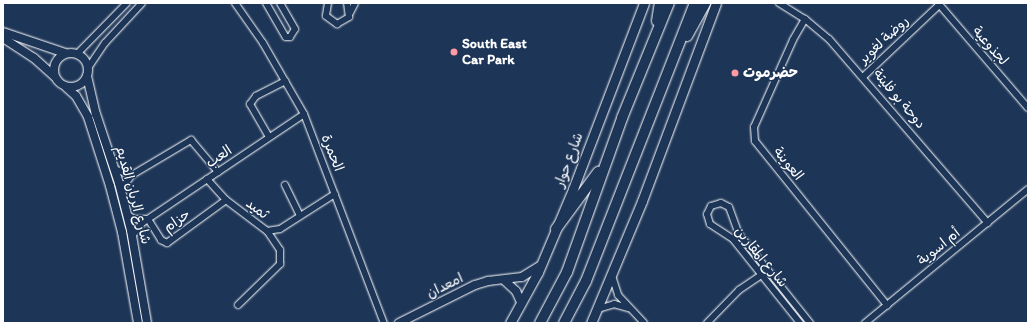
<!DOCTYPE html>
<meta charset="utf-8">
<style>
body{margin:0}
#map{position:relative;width:1031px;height:326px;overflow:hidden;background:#1d3557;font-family:Itim,"Playpen Sans Arabic",sans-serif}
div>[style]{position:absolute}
.roads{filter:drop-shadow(0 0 1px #fff) drop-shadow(0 0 1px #fff)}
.minor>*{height:6px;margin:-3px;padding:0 3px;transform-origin:3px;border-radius:3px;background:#1d3557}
.tertiary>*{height:8px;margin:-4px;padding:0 4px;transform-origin:4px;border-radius:4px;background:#1d3557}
.tertiary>.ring{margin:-4px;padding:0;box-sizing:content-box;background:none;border:8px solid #1d3557;border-radius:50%}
.secondary>*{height:9px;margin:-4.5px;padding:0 4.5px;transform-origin:4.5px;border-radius:4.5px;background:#1d3557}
.trunk>*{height:10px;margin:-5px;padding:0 5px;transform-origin:5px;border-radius:5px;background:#1d3557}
.dots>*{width:11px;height:11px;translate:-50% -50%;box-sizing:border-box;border:2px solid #1d3557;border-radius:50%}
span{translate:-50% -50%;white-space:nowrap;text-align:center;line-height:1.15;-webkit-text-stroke:3px #1d3557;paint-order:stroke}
.street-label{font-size:14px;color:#fff}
.poi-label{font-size:14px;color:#fff;font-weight:700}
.left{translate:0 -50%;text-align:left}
.frame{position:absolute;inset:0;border:4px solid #fff;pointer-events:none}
</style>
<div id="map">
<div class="roads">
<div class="minor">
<div style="left:235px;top:3px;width:49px;rotate:55deg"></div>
<div style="left:263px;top:43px;width:82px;rotate:60deg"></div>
<div style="left:304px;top:114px;width:224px;rotate:69.1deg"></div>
<div style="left:266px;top:3px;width:39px;rotate:60deg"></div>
<div style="left:286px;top:37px;width:4px"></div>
<div style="left:290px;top:37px;width:9px;rotate:-58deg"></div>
<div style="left:295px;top:29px;width:30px;rotate:-120deg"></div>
<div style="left:328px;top:3px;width:13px;rotate:99deg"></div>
<div style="left:326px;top:16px;width:14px;rotate:36deg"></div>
<div style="left:337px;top:24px;width:14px;rotate:-30deg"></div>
<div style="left:349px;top:17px;width:14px;rotate:-98deg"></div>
<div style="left:779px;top:3px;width:31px;rotate:32deg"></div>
<div style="left:805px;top:19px;width:31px;rotate:40deg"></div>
<div style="left:829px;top:39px;width:243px;rotate:49.2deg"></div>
<div style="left:938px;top:3px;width:138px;rotate:49.4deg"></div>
<div style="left:350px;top:13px;width:11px;rotate:-63deg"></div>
<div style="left:805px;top:19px;width:24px;rotate:120deg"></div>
<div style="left:793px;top:40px;width:95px;rotate:114.1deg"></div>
<div style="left:754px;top:127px;width:14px;rotate:86deg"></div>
<div style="left:755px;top:141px;width:211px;rotate:51.2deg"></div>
<div style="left:77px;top:54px;width:71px;rotate:-45.6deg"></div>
<div style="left:88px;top:68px;width:30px;rotate:-56deg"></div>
<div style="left:105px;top:43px;width:54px;rotate:-47.2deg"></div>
<div style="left:864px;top:76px;width:103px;rotate:-43.4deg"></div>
<div style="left:269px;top:137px;width:38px;rotate:-120deg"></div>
<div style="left:250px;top:104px;width:10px;rotate:-53deg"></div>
<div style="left:256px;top:96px;width:33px;rotate:-27deg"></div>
<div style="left:114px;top:169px;width:19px;rotate:18deg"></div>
<div style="left:207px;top:179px;width:28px;rotate:48deg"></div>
<div style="left:226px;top:200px;width:51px;rotate:37.1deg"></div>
<div style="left:267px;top:231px;width:13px;rotate:-9deg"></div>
<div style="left:280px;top:229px;width:65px;rotate:-32.5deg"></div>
<div style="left:285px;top:185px;width:34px;rotate:64deg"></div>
<div style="left:121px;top:189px;width:18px;rotate:-52deg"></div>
<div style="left:132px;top:175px;width:69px;rotate:-30.7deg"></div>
<div style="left:191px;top:140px;width:42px;rotate:49.8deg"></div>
<div style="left:128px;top:215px;width:7px;rotate:34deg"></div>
<div style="left:134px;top:219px;width:12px"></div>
<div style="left:148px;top:219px;width:25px;rotate:58deg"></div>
<div style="left:161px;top:240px;width:7px;rotate:27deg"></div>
<div style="left:167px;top:243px;width:73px;rotate:-36.1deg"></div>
<div style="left:132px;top:236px;width:16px;rotate:-52deg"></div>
<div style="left:142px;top:223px;width:195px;rotate:-33.9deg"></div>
<div style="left:612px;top:276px;width:20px;rotate:72deg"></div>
<div style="left:618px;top:295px;width:38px;rotate:47deg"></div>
<div style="left:238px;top:305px;width:59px;rotate:-44.3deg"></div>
<div style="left:280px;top:264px;width:14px;rotate:-90deg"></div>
<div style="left:280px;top:250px;width:23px;rotate:-124deg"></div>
<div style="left:598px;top:309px;width:17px;rotate:-17deg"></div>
<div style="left:614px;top:304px;width:15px;rotate:16deg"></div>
<div style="left:707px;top:323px;width:46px;rotate:-45.9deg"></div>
<div style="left:739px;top:290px;width:30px;rotate:-34deg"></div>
<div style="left:800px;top:323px;width:107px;rotate:-128.6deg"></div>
<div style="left:733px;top:239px;width:27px;rotate:-147deg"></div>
<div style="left:710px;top:224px;width:10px;rotate:-107deg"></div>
<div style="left:707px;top:214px;width:9px;rotate:-63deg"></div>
<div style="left:711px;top:206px;width:10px;rotate:-17deg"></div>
<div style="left:721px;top:203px;width:9px;rotate:27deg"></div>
<div style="left:729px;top:207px;width:29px;rotate:70deg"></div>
<div style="left:739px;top:234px;width:114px;rotate:51.4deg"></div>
<div style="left:865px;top:323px;width:211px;rotate:-39.4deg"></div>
</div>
<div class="tertiary">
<div style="left:3px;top:32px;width:65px;rotate:18.7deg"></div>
<div style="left:3px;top:38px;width:37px;rotate:33deg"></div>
<div style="left:34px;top:58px;width:27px;rotate:42deg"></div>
<div class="ring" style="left:54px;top:53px;width:26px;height:26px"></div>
<div style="left:87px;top:76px;width:39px;rotate:77deg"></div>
<div style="left:96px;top:114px;width:73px;rotate:71.6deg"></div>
<div style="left:119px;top:183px;width:49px;rotate:75.7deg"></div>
<div style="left:131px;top:230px;width:94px;rotate:80.2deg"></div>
<div style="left:66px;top:87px;width:13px;rotate:42deg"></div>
<div style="left:76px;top:96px;width:24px;rotate:60deg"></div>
<div style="left:88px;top:117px;width:72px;rotate:72.3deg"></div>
<div style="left:110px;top:186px;width:48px;rotate:75.4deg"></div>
<div style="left:122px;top:232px;width:92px;rotate:80deg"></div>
<div style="left:504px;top:280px;width:16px;rotate:43deg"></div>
<div style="left:516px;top:291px;width:12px;rotate:66deg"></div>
<div style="left:399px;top:323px;width:85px;rotate:-26.6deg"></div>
<div style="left:475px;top:285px;width:14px;rotate:-17deg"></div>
<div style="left:488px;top:281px;width:34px;rotate:-7deg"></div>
<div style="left:522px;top:277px;width:22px;rotate:-32deg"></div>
</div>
<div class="secondary">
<div style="left:510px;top:323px;width:58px;rotate:-61.2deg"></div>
<div style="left:538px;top:272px;width:90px;rotate:-67.1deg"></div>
<div style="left:573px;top:189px;width:199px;rotate:-69.1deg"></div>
<div style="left:591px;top:323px;width:132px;rotate:-67.3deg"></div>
<div style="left:642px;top:201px;width:211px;rotate:-69.5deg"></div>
</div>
<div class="trunk">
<div style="left:657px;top:21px;width:18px;rotate:-81deg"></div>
<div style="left:687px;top:36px;width:38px;rotate:-61deg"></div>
<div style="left:556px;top:229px;width:71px;rotate:-53.6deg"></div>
<div style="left:540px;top:323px;width:58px;rotate:-62.1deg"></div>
<div style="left:567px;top:272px;width:164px;rotate:-70.3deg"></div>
<div style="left:622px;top:118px;width:124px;rotate:-67.8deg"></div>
<div style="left:564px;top:323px;width:47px;rotate:-62.4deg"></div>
<div style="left:586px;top:281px;width:299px;rotate:-68.6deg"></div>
</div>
</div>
<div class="dots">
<div style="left:454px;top:52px;background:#ff9aa2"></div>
<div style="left:735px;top:73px;background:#ff9aa2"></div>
</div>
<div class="street-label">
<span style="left:884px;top:40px;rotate:-43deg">روضة لغوير</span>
<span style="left:990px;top:46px;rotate:49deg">لجذوعية</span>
<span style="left:899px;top:99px;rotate:50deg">دوحة بو فليتة</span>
<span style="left:332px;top:153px;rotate:68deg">الحمرة</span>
<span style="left:219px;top:157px;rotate:-34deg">العب</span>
<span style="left:569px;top:160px;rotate:-69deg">شارع حوار</span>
<span style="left:788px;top:164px;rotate:51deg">العوينة</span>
<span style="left:133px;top:195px;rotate:75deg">شارع الريان القديم</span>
<span style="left:257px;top:209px;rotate:37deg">ثميد</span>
<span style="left:177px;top:221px;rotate:-35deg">حزام</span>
<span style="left:939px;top:247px;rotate:-39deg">أم اسوية</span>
<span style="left:761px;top:257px;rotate:50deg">شارع المقارين</span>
<span style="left:445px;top:286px;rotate:-26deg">امعدان</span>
</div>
<div class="poi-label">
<span class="left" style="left:462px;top:52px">South East<br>Car Park</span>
<span class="left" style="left:743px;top:73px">حضرموت</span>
</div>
<div class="frame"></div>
</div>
